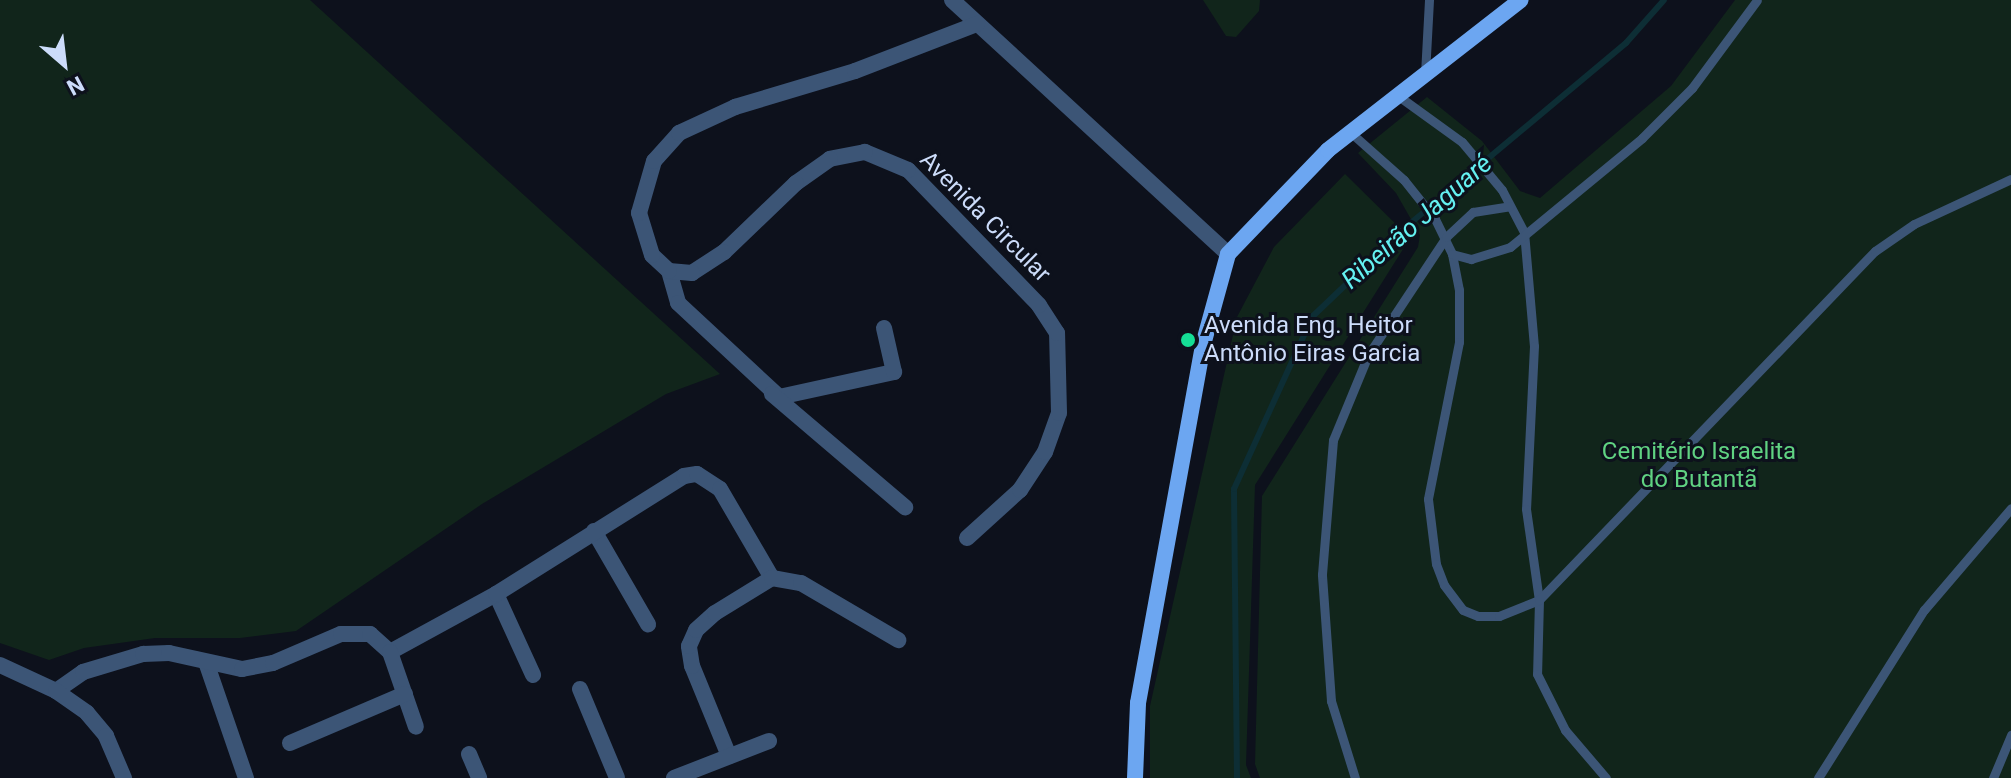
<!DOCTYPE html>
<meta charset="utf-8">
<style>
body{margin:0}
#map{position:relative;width:2011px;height:778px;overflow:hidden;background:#0d111c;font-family:Roboto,sans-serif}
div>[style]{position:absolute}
.green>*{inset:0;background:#11251b}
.stream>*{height:6px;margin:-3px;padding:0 3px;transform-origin:3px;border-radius:3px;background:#0d2e35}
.service>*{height:9px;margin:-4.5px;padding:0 4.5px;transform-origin:4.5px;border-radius:4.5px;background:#3c5576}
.minor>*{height:16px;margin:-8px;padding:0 8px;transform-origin:8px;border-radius:8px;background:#3c5576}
.tertiary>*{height:16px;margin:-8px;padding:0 8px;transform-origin:8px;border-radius:8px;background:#3c5576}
.secondary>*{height:16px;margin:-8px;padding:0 8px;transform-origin:8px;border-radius:8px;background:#6ca6f1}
.dots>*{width:22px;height:22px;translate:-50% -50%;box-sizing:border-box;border:4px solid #0d111c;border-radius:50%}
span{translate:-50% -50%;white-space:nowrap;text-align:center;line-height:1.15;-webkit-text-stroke:6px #0d111c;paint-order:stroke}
.street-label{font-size:24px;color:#ccdcfa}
.poi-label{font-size:24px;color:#ccdcfa}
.left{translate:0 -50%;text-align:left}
.park-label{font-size:24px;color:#60d282}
.water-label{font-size:26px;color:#64f0f1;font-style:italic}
.north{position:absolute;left:24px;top:24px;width:80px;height:80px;-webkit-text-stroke:6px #0d111c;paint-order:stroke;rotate:152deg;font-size:22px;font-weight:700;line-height:32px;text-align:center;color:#ccdcfa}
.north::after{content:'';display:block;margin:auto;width:28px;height:36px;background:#ccdcfa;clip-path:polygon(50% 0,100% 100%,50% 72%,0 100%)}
</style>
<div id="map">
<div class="green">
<div style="clip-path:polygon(0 0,310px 0,720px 374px,666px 394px,482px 504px,296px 631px,240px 638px,155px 638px,84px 648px,49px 660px,0 643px)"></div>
<div style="clip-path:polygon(1203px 0,1260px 0,1259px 11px,1236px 37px,1226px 36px)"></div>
<div style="clip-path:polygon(1735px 0,2011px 0,2011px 778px,1260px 778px,1255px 764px,1262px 496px,1418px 247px,1420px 235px,1396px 193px,1358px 153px,1427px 97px,1482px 141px,1520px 191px,1540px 198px,1671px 86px)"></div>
<div style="clip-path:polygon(1345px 174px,1410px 238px,1255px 485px,1246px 765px,1251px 778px,1150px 778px,1150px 706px,1237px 317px,1274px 247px)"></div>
</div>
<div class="stream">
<div style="left:1237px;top:778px;width:289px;rotate:-90.6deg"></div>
<div style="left:1234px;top:489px;width:190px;rotate:-65.5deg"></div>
<div style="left:1313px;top:316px;width:129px;rotate:-43.7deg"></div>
<div style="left:1406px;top:227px;width:287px;rotate:-39.9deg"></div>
<div style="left:1626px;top:43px;width:57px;rotate:-48.5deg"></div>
</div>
<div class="service">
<div style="left:1425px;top:74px;width:74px;rotate:-86.9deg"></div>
<div style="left:1397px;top:95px;width:80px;rotate:35.9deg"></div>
<div style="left:1462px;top:142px;width:62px;rotate:50.2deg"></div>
<div style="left:1502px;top:190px;width:47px;rotate:62.4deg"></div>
<div style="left:1524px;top:232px;width:114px;rotate:85deg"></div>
<div style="left:1534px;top:346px;width:163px;rotate:92.8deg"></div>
<div style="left:1526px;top:509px;width:92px;rotate:81.9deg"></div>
<div style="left:1539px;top:600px;width:74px;rotate:91.5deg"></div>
<div style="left:1537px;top:674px;width:63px;rotate:63.4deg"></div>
<div style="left:1565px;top:730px;width:63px;rotate:49.5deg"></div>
<div style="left:1350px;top:132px;width:72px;rotate:41.6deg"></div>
<div style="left:1404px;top:180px;width:50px;rotate:51.5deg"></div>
<div style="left:1435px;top:219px;width:39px;rotate:64deg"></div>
<div style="left:1452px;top:254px;width:37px;rotate:79deg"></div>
<div style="left:1459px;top:290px;width:52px;rotate:90deg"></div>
<div style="left:1459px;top:342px;width:160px;rotate:101.2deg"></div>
<div style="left:1428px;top:499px;width:65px;rotate:83deg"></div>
<div style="left:1436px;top:564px;width:22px;rotate:69deg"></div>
<div style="left:1444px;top:585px;width:31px;rotate:53deg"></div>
<div style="left:1463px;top:610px;width:16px;rotate:22deg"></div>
<div style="left:1478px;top:616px;width:21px"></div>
<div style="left:1499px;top:616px;width:43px;rotate:-21.8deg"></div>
<div style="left:1539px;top:600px;width:484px;rotate:-46.1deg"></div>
<div style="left:1875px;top:251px;width:47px;rotate:-34.7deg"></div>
<div style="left:1914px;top:224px;width:107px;rotate:-24.9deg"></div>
<div style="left:1452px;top:254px;width:20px;rotate:15deg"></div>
<div style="left:1471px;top:259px;width:41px;rotate:-17.1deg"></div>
<div style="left:1510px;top:247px;width:171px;rotate:-39.5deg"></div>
<div style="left:1642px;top:138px;width:71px;rotate:-45deg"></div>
<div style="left:1692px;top:88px;width:109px;rotate:-53.5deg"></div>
<div style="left:1355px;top:778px;width:81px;rotate:-107.3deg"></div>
<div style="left:1331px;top:701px;width:127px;rotate:-94.1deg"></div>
<div style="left:1322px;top:574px;width:134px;rotate:-85.3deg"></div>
<div style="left:1333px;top:440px;width:92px;rotate:-67.6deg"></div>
<div style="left:1368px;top:355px;width:141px;rotate:-56.5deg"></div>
<div style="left:1446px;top:237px;width:37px;rotate:-43deg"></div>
<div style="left:1473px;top:212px;width:37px;rotate:-9deg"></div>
<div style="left:1818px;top:778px;width:199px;rotate:-57.8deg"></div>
<div style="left:1924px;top:610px;width:134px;rotate:-49.5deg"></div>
<div style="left:1993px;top:778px;width:47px;rotate:-67.3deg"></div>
</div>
<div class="minor">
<div style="left:952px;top:0;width:375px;rotate:42.6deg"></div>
<div style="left:669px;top:271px;width:33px;rotate:74deg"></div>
<div style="left:678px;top:303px;width:138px;rotate:42.9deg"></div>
<div style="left:779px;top:397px;width:118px;rotate:-12.3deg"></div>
<div style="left:894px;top:372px;width:45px;rotate:-102.8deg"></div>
<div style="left:772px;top:394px;width:175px;rotate:40.4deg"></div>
<div style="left:594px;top:531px;width:108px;rotate:59.9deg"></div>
<div style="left:967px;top:538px;width:72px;rotate:-42.2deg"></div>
<div style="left:1020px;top:490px;width:45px;rotate:-56.7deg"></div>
<div style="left:1045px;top:452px;width:41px;rotate:-70.3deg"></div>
<div style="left:1059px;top:413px;width:80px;rotate:-91.4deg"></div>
<div style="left:1057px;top:333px;width:33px;rotate:-123deg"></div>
<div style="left:1039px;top:305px;width:188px;rotate:-134.1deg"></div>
<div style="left:908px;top:170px;width:47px;rotate:-157.3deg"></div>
<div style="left:865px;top:152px;width:36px;rotate:169deg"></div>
<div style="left:830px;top:159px;width:42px;rotate:144.8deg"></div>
<div style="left:796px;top:183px;width:100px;rotate:136.2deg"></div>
<div style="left:724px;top:252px;width:38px;rotate:147deg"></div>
<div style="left:692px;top:273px;width:23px;rotate:-175deg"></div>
<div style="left:669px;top:271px;width:23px;rotate:-137deg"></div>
<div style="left:652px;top:255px;width:44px;rotate:-107.2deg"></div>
<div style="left:639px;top:213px;width:54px;rotate:-73.9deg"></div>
<div style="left:654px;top:161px;width:38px;rotate:-48deg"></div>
<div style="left:679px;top:133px;width:62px;rotate:-24.9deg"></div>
<div style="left:735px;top:107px;width:125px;rotate:-16.7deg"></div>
<div style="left:855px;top:71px;width:131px;rotate:-21.1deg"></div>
<div style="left:496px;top:594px;width:89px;rotate:65.4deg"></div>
<div style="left:390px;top:652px;width:121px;rotate:-28.7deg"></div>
<div style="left:496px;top:594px;width:222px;rotate:-32.1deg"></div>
<div style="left:684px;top:476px;width:13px;rotate:-9deg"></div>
<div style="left:697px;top:474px;width:27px;rotate:33deg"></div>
<div style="left:720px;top:489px;width:103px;rotate:59.7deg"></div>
<div style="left:206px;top:662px;width:123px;rotate:71deg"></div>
<div style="left:580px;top:689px;width:96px;rotate:67.4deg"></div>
<div style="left:56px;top:691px;width:33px;rotate:-35deg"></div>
<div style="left:83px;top:672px;width:63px;rotate:-16.7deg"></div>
<div style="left:143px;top:654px;width:26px;rotate:-2deg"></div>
<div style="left:169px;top:653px;width:75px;rotate:12.4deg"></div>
<div style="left:242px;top:669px;width:32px;rotate:-11deg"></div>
<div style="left:273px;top:663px;width:74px;rotate:-23.1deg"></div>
<div style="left:341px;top:634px;width:29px"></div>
<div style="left:370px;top:634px;width:27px;rotate:42deg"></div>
<div style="left:390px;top:652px;width:79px;rotate:70.9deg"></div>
<div style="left:290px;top:743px;width:125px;rotate:-23.1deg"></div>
<div style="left:469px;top:754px;width:26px;rotate:67deg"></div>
<div style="left:729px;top:756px;width:97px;rotate:-112.3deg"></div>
<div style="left:692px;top:666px;width:20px;rotate:-99deg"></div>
<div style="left:689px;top:646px;width:17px;rotate:-66deg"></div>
<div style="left:696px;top:630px;width:25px;rotate:-42deg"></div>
<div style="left:715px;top:613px;width:67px;rotate:-31.6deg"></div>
<div style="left:772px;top:578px;width:29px;rotate:10deg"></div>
<div style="left:801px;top:583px;width:113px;rotate:30.4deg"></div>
<div style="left:674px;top:778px;width:102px;rotate:-21.3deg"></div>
</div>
<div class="tertiary">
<div style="left:0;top:665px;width:62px;rotate:24.9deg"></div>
<div style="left:56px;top:691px;width:38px;rotate:35deg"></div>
<div style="left:87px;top:713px;width:30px;rotate:50deg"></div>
<div style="left:106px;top:736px;width:46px;rotate:66.8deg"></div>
</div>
<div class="secondary">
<div style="left:1135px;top:778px;width:75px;rotate:-87.7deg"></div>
<div style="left:1138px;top:703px;width:364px;rotate:-79.7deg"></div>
<div style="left:1203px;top:345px;width:94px;rotate:-74.6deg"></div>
<div style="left:1228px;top:254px;width:144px;rotate:-46.1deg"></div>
<div style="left:1328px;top:150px;width:244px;rotate:-37.9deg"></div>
</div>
<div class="dots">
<div style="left:1188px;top:340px;background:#15de96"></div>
</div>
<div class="street-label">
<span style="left:985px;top:217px;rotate:45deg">Avenida Circular</span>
</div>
<div class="poi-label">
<span class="left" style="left:1204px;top:340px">Avenida Eng. Heitor<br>Antônio Eiras Garcia</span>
</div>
<div class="park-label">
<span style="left:1699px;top:466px">Cemitério Israelita<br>do Butantã</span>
</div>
<div class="water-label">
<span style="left:1417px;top:222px;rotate:-41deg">Ribeirão Jaguaré</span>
</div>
<div class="north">N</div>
</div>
